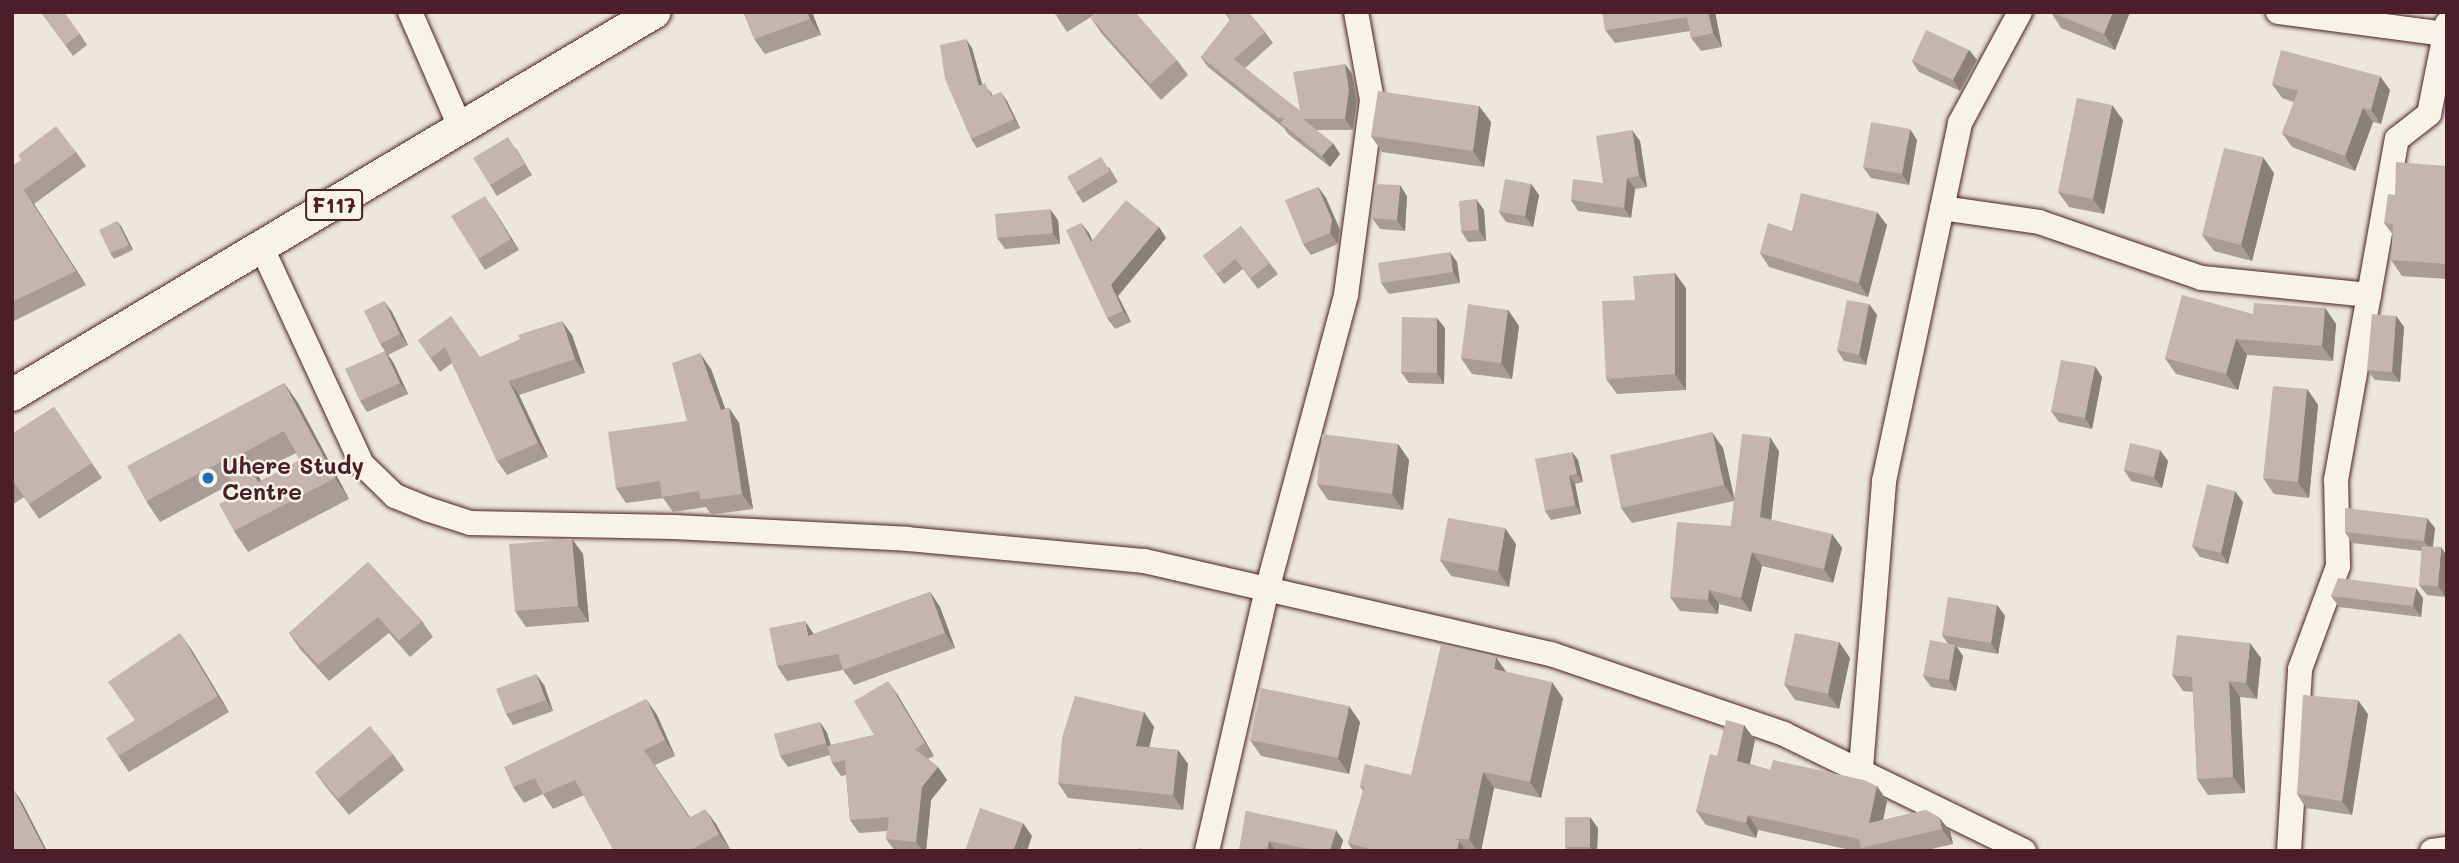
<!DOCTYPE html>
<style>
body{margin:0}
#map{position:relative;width:2459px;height:863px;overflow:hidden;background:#ece6dd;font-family:Mali,sans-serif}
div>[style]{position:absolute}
.roads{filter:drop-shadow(0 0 2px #4a1f2b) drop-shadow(0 0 2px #4a1f2b)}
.minor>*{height:24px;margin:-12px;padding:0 12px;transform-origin:12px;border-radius:12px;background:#f7f3e8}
.major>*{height:32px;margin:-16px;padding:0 16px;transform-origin:16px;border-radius:16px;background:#f7f3e8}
.wall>*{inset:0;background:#a99c97}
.shaded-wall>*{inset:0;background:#897f7b}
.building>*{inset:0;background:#c4b5b0}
.dots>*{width:19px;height:19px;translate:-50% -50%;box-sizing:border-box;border:4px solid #f7f3e8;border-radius:50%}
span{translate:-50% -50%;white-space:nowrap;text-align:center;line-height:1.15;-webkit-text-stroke:5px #f7f3e8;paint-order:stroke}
.shield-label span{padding:2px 5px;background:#f7f3e8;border:2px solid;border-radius:5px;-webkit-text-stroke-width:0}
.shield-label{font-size:21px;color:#4a1f2b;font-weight:700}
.poi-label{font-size:23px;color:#4a1f2b;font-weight:700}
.left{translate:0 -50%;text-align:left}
.frame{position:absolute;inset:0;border:14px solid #4a1f2b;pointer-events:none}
</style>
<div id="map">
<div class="roads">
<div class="minor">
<div style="left:410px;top:12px;width:128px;rotate:66.4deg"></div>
<div style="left:2278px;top:12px;width:168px;rotate:7.5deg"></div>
<div style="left:1942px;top:208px;width:98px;rotate:8.2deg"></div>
<div style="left:2039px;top:222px;width:172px;rotate:19deg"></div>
<div style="left:2202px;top:278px;width:168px;rotate:5.8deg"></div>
<div style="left:262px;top:248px;width:238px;rotate:65.2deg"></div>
<div style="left:362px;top:464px;width:46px;rotate:44.1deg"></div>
<div style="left:395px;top:496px;width:35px;rotate:22deg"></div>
<div style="left:427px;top:509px;width:45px;rotate:18deg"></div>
<div style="left:470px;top:523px;width:204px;rotate:1.1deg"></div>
<div style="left:674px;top:527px;width:233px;rotate:2.9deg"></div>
<div style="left:907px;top:539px;width:238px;rotate:5.3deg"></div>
<div style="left:1144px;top:561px;width:417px;rotate:12.9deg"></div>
<div style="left:1551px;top:654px;width:246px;rotate:18.9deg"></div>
<div style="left:1784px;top:734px;width:267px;rotate:26deg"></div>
<div style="left:1861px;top:768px;width:288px;rotate:-85.4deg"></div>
<div style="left:1884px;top:481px;width:366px;rotate:-78deg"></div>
<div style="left:1960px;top:123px;width:126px;rotate:-61.6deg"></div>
<div style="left:1207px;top:851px;width:268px;rotate:-77.1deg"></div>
<div style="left:1267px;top:590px;width:305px;rotate:-75deg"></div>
<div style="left:1346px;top:295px;width:197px;rotate:-82.4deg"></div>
<div style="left:1372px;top:100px;width:89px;rotate:-100.3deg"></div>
<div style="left:2289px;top:851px;width:182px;rotate:-86.5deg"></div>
<div style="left:2300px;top:669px;width:110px;rotate:-69.7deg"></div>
<div style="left:2338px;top:566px;width:86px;rotate:-91.3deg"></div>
<div style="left:2336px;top:480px;width:346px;rotate:-79.9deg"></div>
<div style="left:2397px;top:139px;width:41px;rotate:-38deg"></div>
<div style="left:2429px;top:114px;width:92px;rotate:-78.7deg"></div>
<div style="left:2432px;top:851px;width:15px;rotate:-8deg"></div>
</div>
<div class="major">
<div style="left:12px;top:395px;width:748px;rotate:-30.78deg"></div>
</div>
</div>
<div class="wall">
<div style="clip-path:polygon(41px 12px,80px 34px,87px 45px,73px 56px)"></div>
<div style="clip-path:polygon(812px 12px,821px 35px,765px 54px,754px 39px)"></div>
<div style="clip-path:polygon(1054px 12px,1092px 12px,1094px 15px,1177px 60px,1188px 75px,1161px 100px,1102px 34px,1091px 18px,1094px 15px,1067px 32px)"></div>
<div style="clip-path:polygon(1224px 12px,1248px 12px,1265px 32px,1273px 43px,1245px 68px,1300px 111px,1345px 64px,1352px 74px,1357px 100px,1353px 130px,1316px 130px,1340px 154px,1330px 167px,1288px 134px,1284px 128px,1208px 67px,1201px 57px,1230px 20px)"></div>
<div style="clip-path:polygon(1715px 12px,1722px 47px,1701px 51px,1691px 38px,1690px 31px,1615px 43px,1605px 30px)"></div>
<div style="clip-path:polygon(2051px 12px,2130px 12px,2115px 50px,2061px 28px)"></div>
<div style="clip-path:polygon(972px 48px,982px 84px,991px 92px,993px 96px,1007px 101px,1020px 128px,977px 148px,971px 139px)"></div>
<div style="clip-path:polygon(1969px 50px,1977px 60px,1960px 91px,1919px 72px,1912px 61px)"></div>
<div style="clip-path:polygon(2272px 84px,2390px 90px,2381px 124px,2373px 122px,2355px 171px,2292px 147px,2282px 133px,2294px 102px,2282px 98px)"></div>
<div style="clip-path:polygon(1479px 106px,1491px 122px,1484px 167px,1382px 152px,1371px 136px)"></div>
<div style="clip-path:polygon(2123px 120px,2104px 214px,2069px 207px,2058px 192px)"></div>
<div style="clip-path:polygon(1917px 140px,1909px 185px,1871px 178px,1863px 167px)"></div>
<div style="clip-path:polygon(1640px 141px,1647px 187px,1635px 189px,1631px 218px,1578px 211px,1571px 200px,1603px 183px)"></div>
<div style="clip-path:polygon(516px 148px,532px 175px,497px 196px,490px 185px)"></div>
<div style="clip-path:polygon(76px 152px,86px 166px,34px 204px,86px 285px,12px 322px,12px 166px)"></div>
<div style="clip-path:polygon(2447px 166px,2447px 279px,2402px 276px,2391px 260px,2393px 235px,2384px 223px,2395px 195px)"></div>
<div style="clip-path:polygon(1109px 167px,1118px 182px,1083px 203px,1076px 192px)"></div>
<div style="clip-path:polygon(2274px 173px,2252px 261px,2214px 251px,2202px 235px)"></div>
<div style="clip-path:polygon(1531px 184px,1539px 195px,1533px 227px,1506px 222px,1499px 212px)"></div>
<div style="clip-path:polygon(1318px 187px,1326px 198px,1340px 230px,1338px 244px,1311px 255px,1303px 244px)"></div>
<div style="clip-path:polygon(1407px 196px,1405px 231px,1380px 229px,1372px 218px)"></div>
<div style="clip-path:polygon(492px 207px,519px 250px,485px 270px,478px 259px)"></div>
<div style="clip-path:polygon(1484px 210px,1486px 241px,1468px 242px,1461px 231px)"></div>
<div style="clip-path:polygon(1058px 220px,1060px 244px,1005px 249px,997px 238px)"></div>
<div style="clip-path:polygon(1887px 225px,1868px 297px,1769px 267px,1760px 253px,1792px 231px)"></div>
<div style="clip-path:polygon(121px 226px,133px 250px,114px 259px,110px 253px)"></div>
<div style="clip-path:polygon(1241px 226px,1278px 274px,1258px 289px,1243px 269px,1224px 284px,1203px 256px)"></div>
<div style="clip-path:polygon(1159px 227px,1166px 238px,1118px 296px,1131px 322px,1115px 329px,1107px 318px,1089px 233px,1092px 240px)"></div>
<div style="clip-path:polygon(1457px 262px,1460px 283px,1389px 294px,1381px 283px)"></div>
<div style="clip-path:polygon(1686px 288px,1686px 390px,1617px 394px,1606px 379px,1635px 300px)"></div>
<div style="clip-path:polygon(1869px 304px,1877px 315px,1866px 365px,1844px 361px,1837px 350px)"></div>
<div style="clip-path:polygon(2325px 308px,2336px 324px,2333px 361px,2247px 355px,2238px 390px,2176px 374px,2165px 358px,2253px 314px)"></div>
<div style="clip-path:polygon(1508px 310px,1519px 326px,1512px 379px,1472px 374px,1461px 358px)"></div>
<div style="clip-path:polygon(392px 312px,408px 345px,388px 355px,393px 362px,408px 394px,367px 412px,360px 401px,385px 351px,380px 344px)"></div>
<div style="clip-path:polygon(2396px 316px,2404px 327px,2400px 382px,2375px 380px,2367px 370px)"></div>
<div style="clip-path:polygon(1445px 328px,1444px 384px,1409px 383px,1401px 372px)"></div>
<div style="clip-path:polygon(572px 335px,585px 373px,519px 395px,548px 457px,507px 475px,497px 461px,452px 363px,440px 372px,418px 340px,480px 357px)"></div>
<div style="clip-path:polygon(711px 369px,725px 409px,729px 408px,739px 423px,753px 509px,716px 514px,711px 514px,706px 507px,673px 512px,663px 498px,626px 503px,616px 488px,687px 421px)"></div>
<div style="clip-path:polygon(2102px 377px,2092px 429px,2059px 422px,2051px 411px)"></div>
<div style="clip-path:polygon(evenodd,284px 383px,298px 403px,349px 499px,248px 552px,234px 531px,239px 494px,233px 483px,160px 522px,146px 501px,284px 383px,296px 453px,300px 460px,261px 481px,257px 473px,296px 453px)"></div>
<div style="clip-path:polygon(2307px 389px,2318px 405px,2309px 498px,2274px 494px,2263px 478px)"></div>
<div style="clip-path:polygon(54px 407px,102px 478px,39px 519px,24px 497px,12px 505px,12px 434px)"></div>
<div style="clip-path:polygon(1398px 444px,1409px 460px,1403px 510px,1328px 500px,1317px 484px)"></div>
<div style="clip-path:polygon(1723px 448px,1734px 499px,1779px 451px,1771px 520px,1832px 534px,1842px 548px,1833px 583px,1762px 566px,1751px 612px,1719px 604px,1718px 614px,1680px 611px,1670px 597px,1731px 526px,1734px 501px,1632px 523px,1621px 508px)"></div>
<div style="clip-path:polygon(1572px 452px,1578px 460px,1583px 482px,1575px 484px,1581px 514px,1551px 520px,1545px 511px)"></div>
<div style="clip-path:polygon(2168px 461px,2162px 488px,2131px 481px,2124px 470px)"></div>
<div style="clip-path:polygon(2243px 502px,2228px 564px,2200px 557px,2192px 546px)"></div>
<div style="clip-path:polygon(2435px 528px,2433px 547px,2446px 597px,2427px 595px,2419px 585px,2422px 551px,2352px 543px,2345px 532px)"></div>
<div style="clip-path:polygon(572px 539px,583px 554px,589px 622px,526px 627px,515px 611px)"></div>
<div style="clip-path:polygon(1516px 544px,1509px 587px,1451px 576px,1440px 560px)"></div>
<div style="clip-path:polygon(368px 562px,422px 621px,433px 637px,410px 657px,389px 633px,329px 681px,300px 649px,289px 633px)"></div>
<div style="clip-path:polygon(930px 592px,940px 607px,955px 648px,854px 685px,843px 670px,787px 681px,777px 666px,814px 634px)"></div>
<div style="clip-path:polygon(2331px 596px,2423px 598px,2421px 617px,2339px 607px)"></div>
<div style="clip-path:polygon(1997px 605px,2005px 616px,1998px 654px,1957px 647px,1963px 656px,1956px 691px,1931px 687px,1923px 676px,1948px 644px,1942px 635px)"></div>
<div style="clip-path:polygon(1839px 642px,1850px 658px,1839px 709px,1795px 700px,1784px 684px)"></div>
<div style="clip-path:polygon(191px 649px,229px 712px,129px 772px,118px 756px,135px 720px)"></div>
<div style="clip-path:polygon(2261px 658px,2257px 699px,2240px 697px,2245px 793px,2208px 795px,2197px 779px,2193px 692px,2183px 691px,2172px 675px)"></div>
<div style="clip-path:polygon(1506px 672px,1563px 698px,1541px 798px,1494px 788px,1481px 851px,1353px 851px,1348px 843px,1363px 791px,1360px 786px,1411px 775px)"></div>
<div style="clip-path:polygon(544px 685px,553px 711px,513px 725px,506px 714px)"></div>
<div style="clip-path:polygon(897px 694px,934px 756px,928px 759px,938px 767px,947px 780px,931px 800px,926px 851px,895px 851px,886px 839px,887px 831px,859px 833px,850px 820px,846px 775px,841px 776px,832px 763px,830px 755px,788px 767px,780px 756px,820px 722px,827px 733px,831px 745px,874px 735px)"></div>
<div style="clip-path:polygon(1144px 712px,1154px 727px,1149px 747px,1178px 750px,1188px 764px,1183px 810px,1068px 798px,1058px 783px)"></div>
<div style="clip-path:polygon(2368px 714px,2352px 815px,2306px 808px,2297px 794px)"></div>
<div style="clip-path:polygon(657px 715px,675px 756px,655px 765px,690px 817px,716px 824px,730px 849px,727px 851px,614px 851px,584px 795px,553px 809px,543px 794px,524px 803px,513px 787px)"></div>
<div style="clip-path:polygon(1360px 722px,1349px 774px,1261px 756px,1250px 740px)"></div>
<div style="clip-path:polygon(1744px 725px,1755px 740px,1750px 764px,1770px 770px,1877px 786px,1887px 801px,1883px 820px,1926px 810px,1950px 831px,1953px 844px,1923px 851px,1855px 851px,1758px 830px,1756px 838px,1706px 825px,1696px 811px,1717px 756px)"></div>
<div style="clip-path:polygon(393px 754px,404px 770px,349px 815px,326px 787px,315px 772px)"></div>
<div style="clip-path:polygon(1246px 811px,1343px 840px,1340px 851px,1239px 851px)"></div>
<div style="clip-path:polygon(1598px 828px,1597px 851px,1568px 851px,1565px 847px)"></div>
</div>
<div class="shaded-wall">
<div style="clip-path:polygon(807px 12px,812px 12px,821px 35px,810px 19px)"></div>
<div style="clip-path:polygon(1708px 12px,1715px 12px,1722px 47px,1713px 33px)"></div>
<div style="clip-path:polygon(2113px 12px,2130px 12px,2115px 50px,2104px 34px)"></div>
<div style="clip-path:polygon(966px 39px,972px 48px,985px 95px,979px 86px)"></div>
<div style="clip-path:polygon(1969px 50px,1977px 60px,1960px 91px,1953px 80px)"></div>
<div style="clip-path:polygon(1345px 64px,1352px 74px,1357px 100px,1353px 130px,1345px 119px)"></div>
<div style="clip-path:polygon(2380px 76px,2390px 90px,2381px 124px,2371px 110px)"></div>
<div style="clip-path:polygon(1001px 92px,1007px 101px,1020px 128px,1014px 119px)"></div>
<div style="clip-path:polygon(2112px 105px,2123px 120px,2104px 214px,2093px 199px)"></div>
<div style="clip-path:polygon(1479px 106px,1491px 122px,1484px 167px,1473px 151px)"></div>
<div style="clip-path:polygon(2363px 108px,2373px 122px,2355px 171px,2345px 156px)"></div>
<div style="clip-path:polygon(1910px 129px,1917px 140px,1909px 185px,1902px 174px)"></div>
<div style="clip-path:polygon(1632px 130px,1640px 141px,1647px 187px,1639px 176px)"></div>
<div style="clip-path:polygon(1333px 143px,1340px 154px,1330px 167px,1322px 156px)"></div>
<div style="clip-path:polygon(2263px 157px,2274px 173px,2252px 261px,2241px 245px)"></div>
<div style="clip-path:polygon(1627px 178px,1635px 189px,1631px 218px,1624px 208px)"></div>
<div style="clip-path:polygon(1531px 184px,1539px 195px,1533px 227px,1525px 216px)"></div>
<div style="clip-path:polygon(1400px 185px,1407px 196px,1405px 231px,1397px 220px)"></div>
<div style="clip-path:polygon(1318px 187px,1326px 198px,1340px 230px,1338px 244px,1330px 233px)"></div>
<div style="clip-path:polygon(24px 190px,34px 204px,86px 285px,76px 271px)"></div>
<div style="clip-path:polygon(485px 196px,492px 207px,519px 250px,511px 239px)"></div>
<div style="clip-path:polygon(1476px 199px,1484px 210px,1486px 241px,1479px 230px)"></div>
<div style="clip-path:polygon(1050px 209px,1058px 220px,1060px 244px,1053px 233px)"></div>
<div style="clip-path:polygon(1877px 212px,1887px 225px,1868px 297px,1859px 283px)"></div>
<div style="clip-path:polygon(117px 221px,121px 226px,133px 250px,129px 245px)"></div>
<div style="clip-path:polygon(1081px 223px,1089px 233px,1098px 253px,1091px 242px)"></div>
<div style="clip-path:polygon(1159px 227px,1166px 238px,1118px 296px,1131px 322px,1123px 311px,1111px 285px)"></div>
<div style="clip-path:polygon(1450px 252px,1457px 262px,1460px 283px,1453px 272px)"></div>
<div style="clip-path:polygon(1675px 273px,1686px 288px,1686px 390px,1675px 374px)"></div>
<div style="clip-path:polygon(384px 301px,392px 312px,408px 345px,400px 334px)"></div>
<div style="clip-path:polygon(1869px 304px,1877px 315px,1866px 365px,1859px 355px)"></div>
<div style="clip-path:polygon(2325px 308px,2336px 324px,2333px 361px,2322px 346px)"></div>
<div style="clip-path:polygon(1508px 310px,1519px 326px,1512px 379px,1501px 363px)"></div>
<div style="clip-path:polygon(2396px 316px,2404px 327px,2400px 382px,2392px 372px)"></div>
<div style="clip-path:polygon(1437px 318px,1445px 328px,1444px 384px,1437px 373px)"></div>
<div style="clip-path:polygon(562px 321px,572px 335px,585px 373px,575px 359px)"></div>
<div style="clip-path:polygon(2236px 339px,2247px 355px,2238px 390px,2226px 374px)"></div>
<div style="clip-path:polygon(385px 351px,393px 362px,408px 394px,400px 383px)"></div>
<div style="clip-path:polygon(700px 353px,711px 369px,731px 425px,721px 410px)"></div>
<div style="clip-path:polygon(2095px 366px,2102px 377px,2092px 429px,2085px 418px)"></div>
<div style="clip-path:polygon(509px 381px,519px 395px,548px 457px,538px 443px)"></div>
<div style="clip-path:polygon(284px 383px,298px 403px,349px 499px,335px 478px)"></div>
<div style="clip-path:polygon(2307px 389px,2318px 405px,2309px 498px,2298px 482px)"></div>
<div style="clip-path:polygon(729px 408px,739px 423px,753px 509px,742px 494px)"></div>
<div style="clip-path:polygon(1712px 432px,1723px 448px,1735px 501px,1724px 485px)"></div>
<div style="clip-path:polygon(1770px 437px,1779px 451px,1770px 531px,1760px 517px)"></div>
<div style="clip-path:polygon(1398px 444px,1409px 460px,1403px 510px,1392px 494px)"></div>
<div style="clip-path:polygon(2160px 450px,2168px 461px,2162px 488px,2154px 477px)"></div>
<div style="clip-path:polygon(1572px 452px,1578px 460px,1583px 482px,1577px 474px)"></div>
<div style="clip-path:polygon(243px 453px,257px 473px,273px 503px,258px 482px)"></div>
<div style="clip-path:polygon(1569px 475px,1575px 484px,1581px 514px,1575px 505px)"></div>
<div style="clip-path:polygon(2235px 491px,2243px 502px,2228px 564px,2221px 553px)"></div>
<div style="clip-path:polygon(2427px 518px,2435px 528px,2432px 552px,2424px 541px)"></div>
<div style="clip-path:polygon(1505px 528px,1516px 544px,1509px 587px,1498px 571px)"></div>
<div style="clip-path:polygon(1832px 534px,1842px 548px,1833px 583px,1824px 569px)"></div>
<div style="clip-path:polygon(572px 539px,583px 554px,589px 622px,578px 606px)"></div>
<div style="clip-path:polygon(2441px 547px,2447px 556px,2446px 597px,2438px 586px)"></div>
<div style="clip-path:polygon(1752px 552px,1762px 566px,1751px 612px,1741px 598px)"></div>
<div style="clip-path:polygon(2416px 588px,2423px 598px,2421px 617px,2413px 606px)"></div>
<div style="clip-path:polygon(1709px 590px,1719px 604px,1718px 614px,1708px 600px)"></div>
<div style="clip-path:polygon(930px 592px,940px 607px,955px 648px,945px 633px)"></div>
<div style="clip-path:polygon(1997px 605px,2005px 616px,1998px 654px,1991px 643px)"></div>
<div style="clip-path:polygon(805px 621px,815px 636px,808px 636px)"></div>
<div style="clip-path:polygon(180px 633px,191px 649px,229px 712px,218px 696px)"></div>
<div style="clip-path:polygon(1839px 642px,1850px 658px,1839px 709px,1828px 694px)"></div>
<div style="clip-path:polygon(2250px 643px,2261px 658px,2257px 699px,2246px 683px)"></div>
<div style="clip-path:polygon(1955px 645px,1963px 656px,1956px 691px,1949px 680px)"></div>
<div style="clip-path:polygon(1496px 657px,1507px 673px,1494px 669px)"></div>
<div style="clip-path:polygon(536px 674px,544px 685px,553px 711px,546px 700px)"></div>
<div style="clip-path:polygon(888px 681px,897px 694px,934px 756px,925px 743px)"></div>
<div style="clip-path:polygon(2229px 681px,2240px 697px,2245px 793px,2233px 777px)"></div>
<div style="clip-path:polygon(1552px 682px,1563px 698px,1541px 798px,1530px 782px)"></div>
<div style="clip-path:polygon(646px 699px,657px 715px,675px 756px,665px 740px)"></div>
<div style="clip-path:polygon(2358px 700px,2368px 714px,2352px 815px,2342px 801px)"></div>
<div style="clip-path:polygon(1349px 706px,1360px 722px,1349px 774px,1338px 758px)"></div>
<div style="clip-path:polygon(1144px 712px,1154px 727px,1146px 760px,1136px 746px)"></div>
<div style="clip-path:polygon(820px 722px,827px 733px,833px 754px,826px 743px)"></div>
<div style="clip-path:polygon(1744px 725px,1755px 740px,1747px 776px,1737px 761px)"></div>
<div style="clip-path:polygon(1178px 750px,1188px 764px,1183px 810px,1173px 795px)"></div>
<div style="clip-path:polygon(938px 767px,947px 780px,931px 800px,926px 851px,923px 851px,916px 842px,922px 787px)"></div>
<div style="clip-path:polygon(1483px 772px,1494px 788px,1481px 851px,1477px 851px,1469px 839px)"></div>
<div style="clip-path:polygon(1877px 786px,1887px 801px,1879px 838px,1869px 823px)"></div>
<div style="clip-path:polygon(13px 789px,22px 802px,47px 851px,45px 851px)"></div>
<div style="clip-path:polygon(705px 809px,716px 824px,730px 849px,719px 834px)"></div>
<div style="clip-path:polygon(1748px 815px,1758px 830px,1756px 838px,1746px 823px)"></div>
<div style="clip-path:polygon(1590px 817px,1598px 828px,1597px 851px,1592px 851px,1590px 847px)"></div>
<div style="clip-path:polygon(1939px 817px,1950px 831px,1953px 844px,1942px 829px)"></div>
<div style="clip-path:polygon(1023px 823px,1032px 836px,1027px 851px,1013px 851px)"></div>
<div style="clip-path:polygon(1336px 830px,1343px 840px,1340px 851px,1330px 851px)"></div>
<div style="clip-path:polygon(1269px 841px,1276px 851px,1267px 851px)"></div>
<div style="clip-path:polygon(1459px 841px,1467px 851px,1457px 851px)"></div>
</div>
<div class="building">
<div style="clip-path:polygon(42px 12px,64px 12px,80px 34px,65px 45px)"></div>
<div style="clip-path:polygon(743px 12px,807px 12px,810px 19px,754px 39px)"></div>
<div style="clip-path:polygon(1054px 12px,1063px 12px,1056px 16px)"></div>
<div style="clip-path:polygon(1098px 12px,1135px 12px,1177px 60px,1150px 84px,1091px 18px)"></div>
<div style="clip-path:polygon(1225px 12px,1247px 12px,1265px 32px,1234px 59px,1300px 111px,1293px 72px,1345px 64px,1349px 90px,1345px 119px,1303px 119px,1333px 143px,1322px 156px,1281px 123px,1284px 118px,1278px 118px,1201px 57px,1231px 19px)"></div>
<div style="clip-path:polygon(1602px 12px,1708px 12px,1713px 33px,1691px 38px,1687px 17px,1605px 30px)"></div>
<div style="clip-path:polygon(2051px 12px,2113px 12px,2104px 34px)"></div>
<div style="clip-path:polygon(1926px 30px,1969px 50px,1953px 80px,1912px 61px)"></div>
<div style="clip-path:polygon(966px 39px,979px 86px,985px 83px,991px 96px,1001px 92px,1014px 119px,971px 139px,945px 79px,940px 45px)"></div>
<div style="clip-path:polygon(2281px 50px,2380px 76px,2371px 110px,2363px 108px,2345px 156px,2282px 133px,2298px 91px,2272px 84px)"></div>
<div style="clip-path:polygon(1378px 91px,1479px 106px,1473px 151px,1371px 136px)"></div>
<div style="clip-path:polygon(2077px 98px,2112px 105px,2093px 199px,2058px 192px)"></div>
<div style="clip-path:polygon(1871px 122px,1910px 129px,1902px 174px,1863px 167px)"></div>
<div style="clip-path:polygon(56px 126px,76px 152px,24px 190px,76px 271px,12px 302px,12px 166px,21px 160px,18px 155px)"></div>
<div style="clip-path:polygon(1632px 130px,1639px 176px,1627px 178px,1624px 208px,1571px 200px,1573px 179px,1603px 183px,1596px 136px)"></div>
<div style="clip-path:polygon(508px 137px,525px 164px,490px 185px,473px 158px)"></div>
<div style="clip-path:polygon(2224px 148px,2263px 157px,2241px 245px,2202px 235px)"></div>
<div style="clip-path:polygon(1101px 157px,1110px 171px,1076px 192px,1067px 177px)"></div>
<div style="clip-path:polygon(2396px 162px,2447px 166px,2447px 264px,2391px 260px,2393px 224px,2384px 223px,2388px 194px,2395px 195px)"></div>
<div style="clip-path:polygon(1505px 179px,1531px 184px,1525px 216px,1499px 212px)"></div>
<div style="clip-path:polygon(1375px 184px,1400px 185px,1397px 220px,1372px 218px)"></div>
<div style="clip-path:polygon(1318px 187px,1332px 220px,1330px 233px,1303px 244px,1285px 200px)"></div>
<div style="clip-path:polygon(1801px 193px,1877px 212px,1859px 283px,1760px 253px,1768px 223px,1792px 231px)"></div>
<div style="clip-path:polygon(485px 196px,511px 239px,478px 259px,451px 216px)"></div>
<div style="clip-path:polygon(1476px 199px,1479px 230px,1461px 231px,1459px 201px)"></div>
<div style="clip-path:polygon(1126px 200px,1159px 227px,1111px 285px,1123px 311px,1107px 318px,1066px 230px,1081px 223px,1091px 242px)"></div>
<div style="clip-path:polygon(1050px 209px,1053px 233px,997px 238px,995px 214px)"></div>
<div style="clip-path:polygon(117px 221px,129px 245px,110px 253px,99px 230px)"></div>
<div style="clip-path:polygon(1241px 226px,1270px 263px,1251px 278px,1235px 259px,1217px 274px,1203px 256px)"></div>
<div style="clip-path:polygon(1450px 252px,1453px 272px,1381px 283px,1378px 263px)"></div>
<div style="clip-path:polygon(1675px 273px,1675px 374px,1606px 379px,1602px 301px,1635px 300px,1633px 276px)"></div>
<div style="clip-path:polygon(2182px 295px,2253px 314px,2254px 303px,2325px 308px,2322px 346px,2236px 339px,2226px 374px,2165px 358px)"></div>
<div style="clip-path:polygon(1847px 300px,1869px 304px,1859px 355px,1837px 350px)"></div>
<div style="clip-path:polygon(384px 301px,400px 334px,380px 344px,364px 311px)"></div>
<div style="clip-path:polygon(1468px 304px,1508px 310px,1501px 363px,1461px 358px)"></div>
<div style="clip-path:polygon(2372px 314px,2396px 316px,2392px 372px,2367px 370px)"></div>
<div style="clip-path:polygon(451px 316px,480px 357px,520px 339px,518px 335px,562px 321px,575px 359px,509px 381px,538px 443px,497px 461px,445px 347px,431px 358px,418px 340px)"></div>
<div style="clip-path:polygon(1402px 317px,1437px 318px,1437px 373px,1401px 372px)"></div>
<div style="clip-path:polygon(385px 351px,400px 383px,360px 401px,345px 369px)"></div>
<div style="clip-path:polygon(700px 353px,721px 410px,729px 408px,742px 494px,706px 499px,700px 499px,699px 491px,662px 497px,660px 481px,616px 488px,608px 432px,687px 421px,672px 363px)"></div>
<div style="clip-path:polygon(2061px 360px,2095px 366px,2085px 418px,2051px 411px)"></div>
<div style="clip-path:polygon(evenodd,284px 383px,335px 478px,234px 531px,219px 504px,239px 494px,221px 462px,146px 501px,127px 466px,284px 383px,284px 431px,300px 460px,258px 482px,243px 453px,284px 431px)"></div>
<div style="clip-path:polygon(2273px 386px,2307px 389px,2298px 482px,2263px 478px)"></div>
<div style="clip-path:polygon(54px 407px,92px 463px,29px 504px,14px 482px,12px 483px,12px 434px)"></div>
<div style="clip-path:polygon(1712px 432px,1724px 485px,1621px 508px,1610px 455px)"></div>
<div style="clip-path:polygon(1322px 434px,1398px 444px,1392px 494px,1317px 484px)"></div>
<div style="clip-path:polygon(1742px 434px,1770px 437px,1760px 517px,1832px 534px,1824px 569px,1752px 552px,1741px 598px,1709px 590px,1708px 600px,1670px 597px,1677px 522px,1731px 526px)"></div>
<div style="clip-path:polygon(2130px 443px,2160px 450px,2154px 477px,2124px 470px)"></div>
<div style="clip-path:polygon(1572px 452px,1577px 474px,1569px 475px,1575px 505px,1545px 511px,1535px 459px)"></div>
<div style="clip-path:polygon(2207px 484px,2235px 491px,2221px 553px,2192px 546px)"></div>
<div style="clip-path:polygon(2345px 508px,2427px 518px,2424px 541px,2345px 532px)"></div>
<div style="clip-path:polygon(1448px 518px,1505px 528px,1498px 571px,1440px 560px)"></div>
<div style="clip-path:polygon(572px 539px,578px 606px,515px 611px,509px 544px)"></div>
<div style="clip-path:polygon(2422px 546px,2441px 547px,2438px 586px,2419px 585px)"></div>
<div style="clip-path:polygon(368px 562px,422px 621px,399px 641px,378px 617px,318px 665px,289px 633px)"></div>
<div style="clip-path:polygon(2338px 578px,2416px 588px,2413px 606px,2331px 596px)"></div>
<div style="clip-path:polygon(930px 592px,945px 633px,843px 670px,838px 654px,777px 666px,769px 628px,805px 621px,808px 636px)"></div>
<div style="clip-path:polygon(1948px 597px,1997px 605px,1991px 643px,1942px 635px)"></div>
<div style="clip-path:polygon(180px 633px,218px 696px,118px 756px,106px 738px,135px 720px,108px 682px)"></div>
<div style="clip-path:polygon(1795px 633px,1839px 642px,1828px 694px,1784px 684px)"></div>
<div style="clip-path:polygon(2177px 635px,2250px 643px,2246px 683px,2229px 681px,2233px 777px,2197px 779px,2192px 677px,2172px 675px)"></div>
<div style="clip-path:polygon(1930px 640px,1955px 645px,1949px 680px,1923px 676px)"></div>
<div style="clip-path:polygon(1441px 645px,1496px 657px,1494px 669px,1552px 682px,1530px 782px,1483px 772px,1469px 839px,1455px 839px,1459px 841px,1457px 851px,1378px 851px,1348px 843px,1364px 787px,1360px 786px,1365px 764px,1411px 775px)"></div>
<div style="clip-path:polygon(536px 674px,546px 700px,506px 714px,496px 689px)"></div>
<div style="clip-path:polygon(888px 681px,925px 743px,915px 749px,938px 767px,922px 787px,916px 842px,886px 839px,889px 817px,850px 820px,845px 760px,832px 763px,828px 746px,874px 735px,854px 701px)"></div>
<div style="clip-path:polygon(1261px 688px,1349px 706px,1338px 758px,1250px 740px)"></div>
<div style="clip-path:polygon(2303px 695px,2358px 700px,2342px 801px,2297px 794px)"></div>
<div style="clip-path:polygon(1075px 696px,1144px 712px,1136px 746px,1178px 750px,1173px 795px,1058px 783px,1062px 738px)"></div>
<div style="clip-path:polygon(646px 699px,665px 740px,644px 750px,689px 818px,705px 809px,719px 834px,689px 851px,614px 851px,575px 780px,543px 794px,535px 778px,513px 787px,504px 767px)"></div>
<div style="clip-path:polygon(1726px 720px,1744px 725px,1737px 761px,1770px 770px,1773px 760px,1864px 780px,1877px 786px,1869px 823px,1926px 810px,1939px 817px,1942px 829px,1861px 848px,1859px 839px,1748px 815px,1746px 823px,1696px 811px,1710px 754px,1717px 756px)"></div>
<div style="clip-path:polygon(820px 722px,826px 743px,780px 756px,774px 734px)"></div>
<div style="clip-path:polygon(370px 726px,393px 754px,338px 799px,315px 772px)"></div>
<div style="clip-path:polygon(13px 789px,45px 851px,12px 851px)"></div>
<div style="clip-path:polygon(980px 808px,1023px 823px,1013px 851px,965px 851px)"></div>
<div style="clip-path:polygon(1246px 811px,1336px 830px,1330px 851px,1318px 851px,1269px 841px,1267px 851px,1239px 851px)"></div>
<div style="clip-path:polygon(1565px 817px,1590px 817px,1590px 847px,1565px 847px)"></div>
<div style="clip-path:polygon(1139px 848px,1151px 851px,1139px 851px)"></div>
</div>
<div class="dots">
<div style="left:208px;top:478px;background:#1f6fb2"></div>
</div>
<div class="shield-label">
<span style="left:334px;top:205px">F117</span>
</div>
<div class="poi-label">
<span class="left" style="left:222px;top:478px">Uhere Study<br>Centre</span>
</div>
<div class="frame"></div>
</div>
